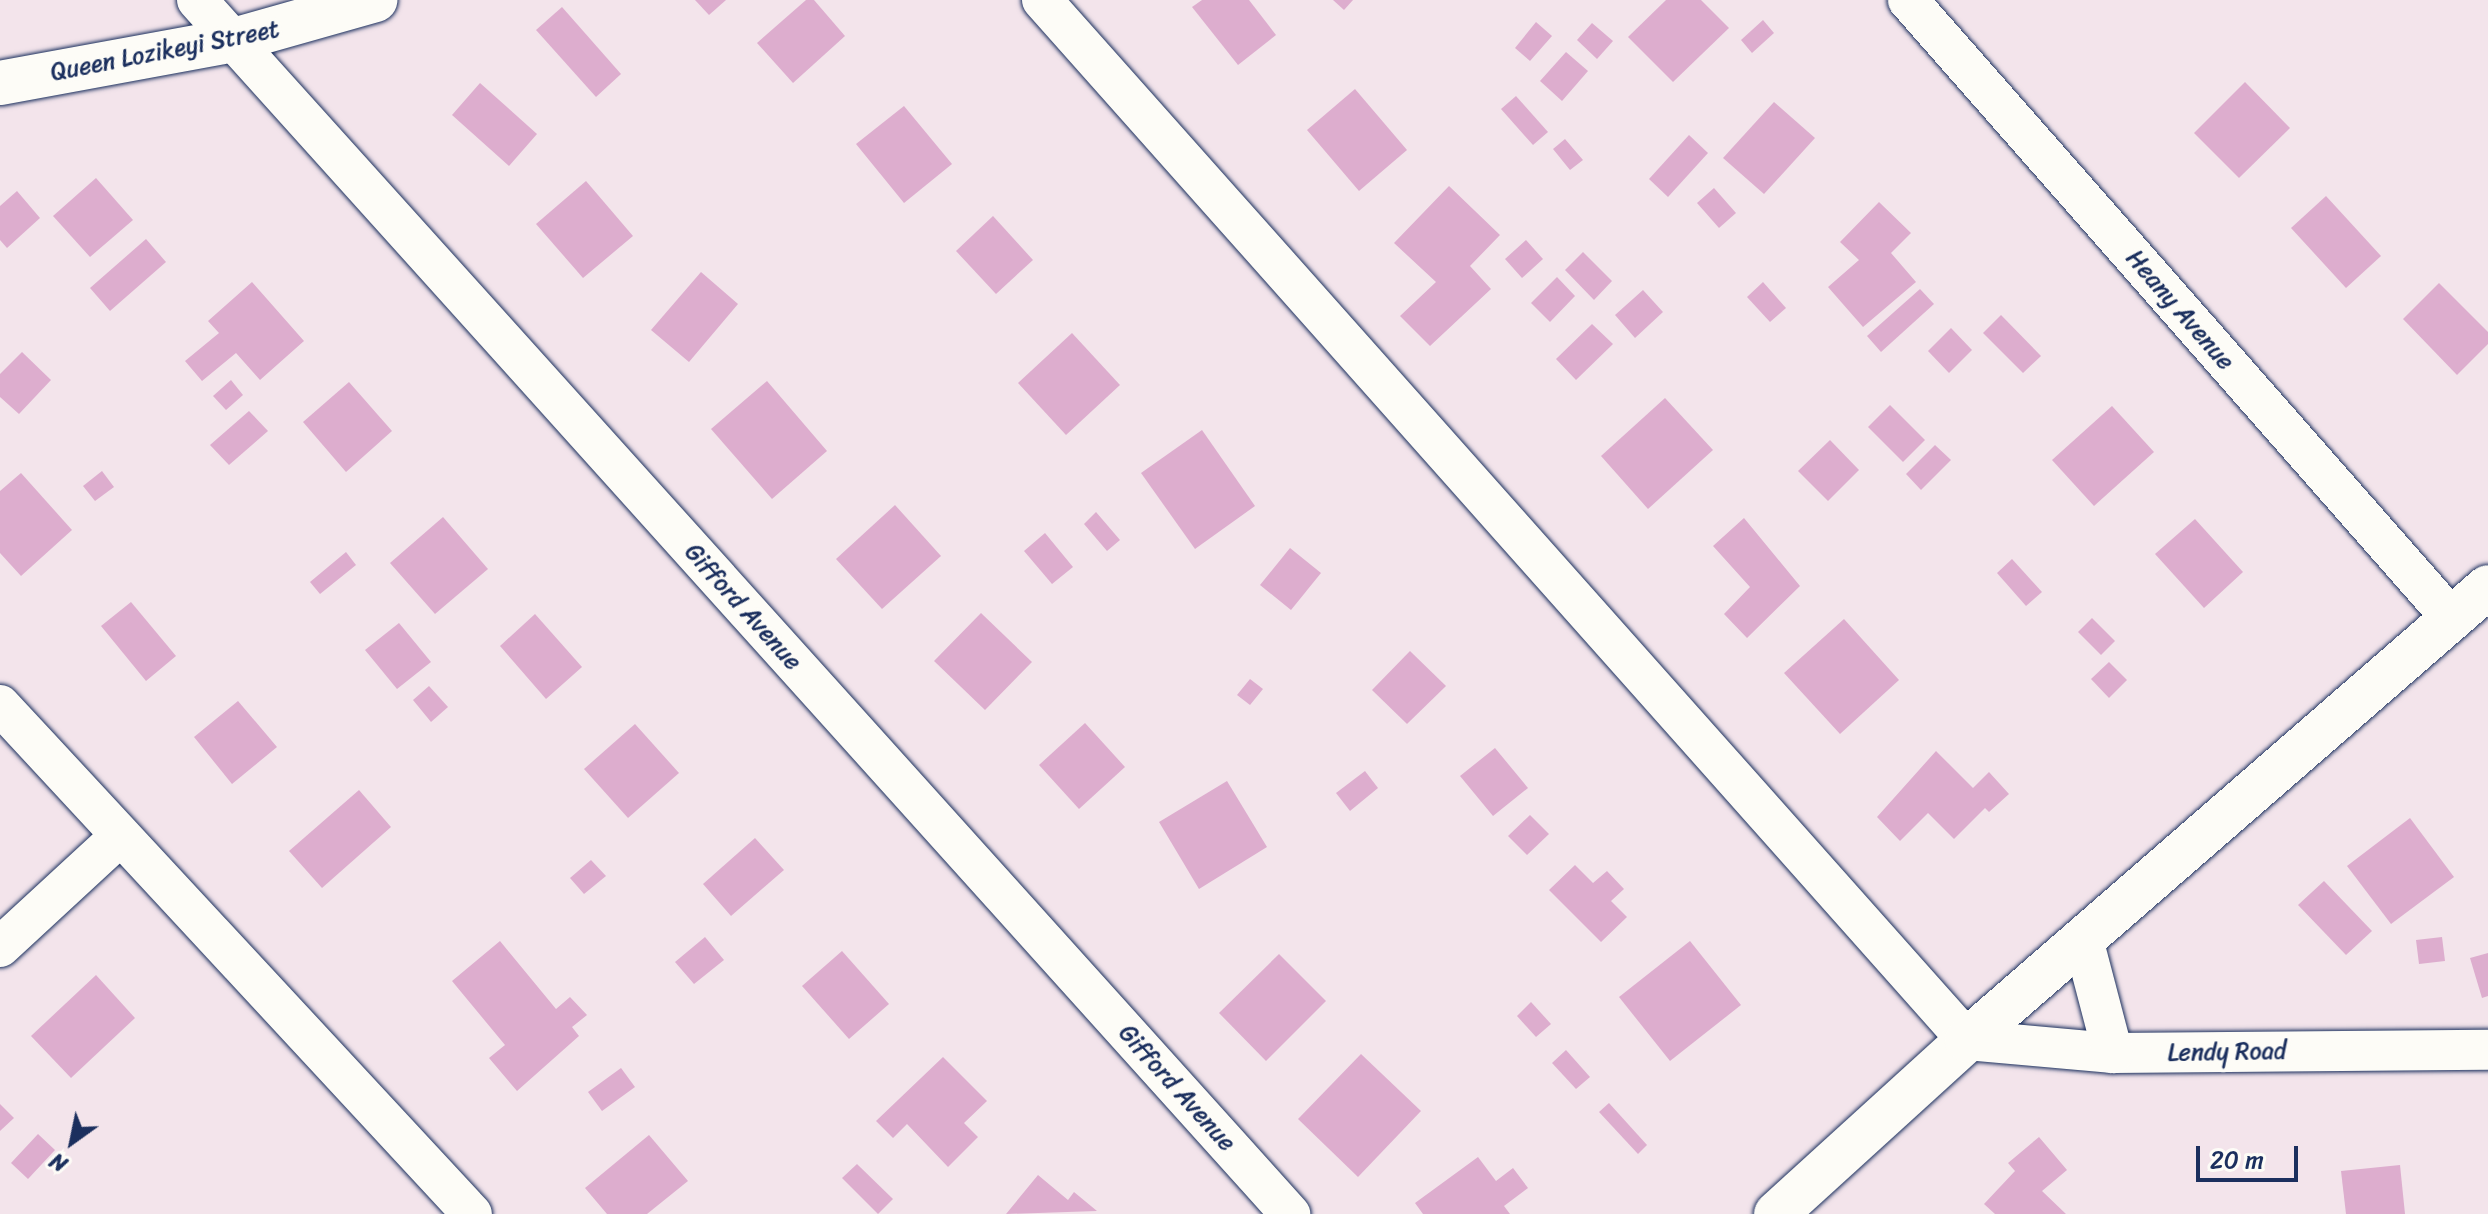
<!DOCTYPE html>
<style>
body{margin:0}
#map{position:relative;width:2488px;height:1214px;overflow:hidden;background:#f3e4eb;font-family:Sriracha,sans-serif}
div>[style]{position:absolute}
.building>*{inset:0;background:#ddadce}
.roads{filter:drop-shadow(0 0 2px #1b2f5e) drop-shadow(0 0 2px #1b2f5e)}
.minor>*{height:40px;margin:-20px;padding:0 20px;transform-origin:20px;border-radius:20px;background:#fdfcf7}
.tertiary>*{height:44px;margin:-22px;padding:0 22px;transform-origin:22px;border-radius:22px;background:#fdfcf7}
span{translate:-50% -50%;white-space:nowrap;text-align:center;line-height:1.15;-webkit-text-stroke:7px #fdfcf7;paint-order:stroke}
.street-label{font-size:24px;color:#1b2f5e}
.north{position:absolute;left:32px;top:1102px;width:80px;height:80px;-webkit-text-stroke:6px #fdfcf7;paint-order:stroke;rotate:213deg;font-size:22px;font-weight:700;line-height:32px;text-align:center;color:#1b2f5e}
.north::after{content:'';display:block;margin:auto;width:28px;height:36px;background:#1b2f5e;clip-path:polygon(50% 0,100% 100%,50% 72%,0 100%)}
.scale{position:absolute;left:2196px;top:1146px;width:102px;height:36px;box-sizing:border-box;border:4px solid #1b2f5e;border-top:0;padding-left:10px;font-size:24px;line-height:28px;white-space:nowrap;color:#1b2f5e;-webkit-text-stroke:6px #fdfcf7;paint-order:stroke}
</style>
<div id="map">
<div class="building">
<div style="clip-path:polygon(695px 0,726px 0,709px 15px)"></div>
<div style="clip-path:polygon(806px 0,814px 0,845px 36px,793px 83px,757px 43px)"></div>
<div style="clip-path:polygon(1202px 0,1249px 0,1276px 35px,1238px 65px,1192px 7px)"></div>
<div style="clip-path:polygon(1333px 0,1353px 0,1344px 10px)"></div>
<div style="clip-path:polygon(1666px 0,1701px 0,1729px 28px,1673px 82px,1628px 37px)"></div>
<div style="clip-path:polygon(562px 7px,621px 74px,596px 97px,536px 30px)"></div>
<div style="clip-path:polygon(1763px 20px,1774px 33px,1752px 53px,1741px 40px)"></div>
<div style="clip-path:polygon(1536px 22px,1552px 36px,1530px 61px,1515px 48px)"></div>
<div style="clip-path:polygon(1592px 23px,1613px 41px,1597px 59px,1577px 40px)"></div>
<div style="clip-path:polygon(1566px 52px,1588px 71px,1562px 101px,1540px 81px)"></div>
<div style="clip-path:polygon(2245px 82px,2290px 128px,2239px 178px,2194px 133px)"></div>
<div style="clip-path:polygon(480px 83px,537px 134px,509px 166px,452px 115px)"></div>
<div style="clip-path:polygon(1355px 89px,1407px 150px,1359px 191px,1307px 130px)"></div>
<div style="clip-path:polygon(1516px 96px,1548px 132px,1533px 145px,1501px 109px)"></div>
<div style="clip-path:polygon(1774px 102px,1815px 138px,1764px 194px,1723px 158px)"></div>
<div style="clip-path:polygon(904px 106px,952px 164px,904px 203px,856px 144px)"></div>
<div style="clip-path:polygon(1689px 135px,1708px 153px,1668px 197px,1649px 179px)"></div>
<div style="clip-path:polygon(1565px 139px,1583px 160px,1570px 170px,1553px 149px)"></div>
<div style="clip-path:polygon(96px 178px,133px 220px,90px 257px,53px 216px)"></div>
<div style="clip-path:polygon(586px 181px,633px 236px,583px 278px,536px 224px)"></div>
<div style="clip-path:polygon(1449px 186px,1500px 235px,1470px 266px,1491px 289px,1430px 346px,1400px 316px,1436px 282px,1394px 243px)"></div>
<div style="clip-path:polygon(1714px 188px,1736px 213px,1719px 228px,1697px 203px)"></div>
<div style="clip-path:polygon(17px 191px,40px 218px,7px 248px,0 240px,0 206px)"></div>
<div style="clip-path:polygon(2326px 196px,2381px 256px,2346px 288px,2291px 228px)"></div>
<div style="clip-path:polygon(1879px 202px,1911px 233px,1891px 253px,1916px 282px,1863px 327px,1828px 287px,1859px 260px,1840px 242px)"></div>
<div style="clip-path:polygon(993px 216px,1033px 260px,996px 294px,956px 251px)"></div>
<div style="clip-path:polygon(146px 239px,166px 262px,110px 311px,90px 288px)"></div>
<div style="clip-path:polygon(1526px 240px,1543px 259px,1522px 278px,1505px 259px)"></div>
<div style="clip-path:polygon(1583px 252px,1612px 281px,1594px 300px,1565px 270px)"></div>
<div style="clip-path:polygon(701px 272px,738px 304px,689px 362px,651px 330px)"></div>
<div style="clip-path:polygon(1557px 277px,1575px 296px,1550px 322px,1531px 303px)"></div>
<div style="clip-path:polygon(252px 282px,304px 341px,260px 380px,236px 353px,202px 381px,185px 361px,219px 333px,208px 321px)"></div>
<div style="clip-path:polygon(1763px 282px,1786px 308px,1770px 322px,1747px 297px)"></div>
<div style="clip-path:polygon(2439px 283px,2488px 332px,2488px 344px,2457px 375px,2403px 319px)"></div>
<div style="clip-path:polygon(1920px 289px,1934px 304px,1881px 352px,1867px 336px)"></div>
<div style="clip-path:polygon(1643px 290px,1663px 312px,1635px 338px,1615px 315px)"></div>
<div style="clip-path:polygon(2001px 315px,2041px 356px,2023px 373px,1983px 333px)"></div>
<div style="clip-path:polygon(1592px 324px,1613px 344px,1576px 380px,1556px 359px)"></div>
<div style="clip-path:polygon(1951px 328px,1972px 350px,1949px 373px,1928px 351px)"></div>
<div style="clip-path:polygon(1072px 333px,1120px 385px,1066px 435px,1018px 383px)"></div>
<div style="clip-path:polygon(22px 352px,51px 380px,19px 414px,0 397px,0 374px)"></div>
<div style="clip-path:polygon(231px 380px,243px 395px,226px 410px,213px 396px)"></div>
<div style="clip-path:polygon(767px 381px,827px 451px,772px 499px,711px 429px)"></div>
<div style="clip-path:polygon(349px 382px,392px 431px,346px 472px,303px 422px)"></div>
<div style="clip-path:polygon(1665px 398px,1713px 450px,1648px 509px,1601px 456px)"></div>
<div style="clip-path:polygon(1890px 405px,1925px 440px,1903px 462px,1868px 427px)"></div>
<div style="clip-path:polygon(2112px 406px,2154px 452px,2094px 506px,2052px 460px)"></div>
<div style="clip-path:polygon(249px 411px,268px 431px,229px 465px,210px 445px)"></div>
<div style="clip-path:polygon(1202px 430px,1255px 506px,1195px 549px,1141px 473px)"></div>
<div style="clip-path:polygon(1830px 440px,1859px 470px,1828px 501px,1798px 471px)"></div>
<div style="clip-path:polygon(1935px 445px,1951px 460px,1921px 490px,1906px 474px)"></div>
<div style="clip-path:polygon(102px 471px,114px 487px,95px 501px,83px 486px)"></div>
<div style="clip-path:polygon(21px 473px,72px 530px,21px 576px,0 553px,0 491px)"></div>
<div style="clip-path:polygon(895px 505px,941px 556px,882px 609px,836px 559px)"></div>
<div style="clip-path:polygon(1096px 512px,1120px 540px,1107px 551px,1084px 524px)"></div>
<div style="clip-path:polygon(443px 517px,488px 569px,435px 614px,390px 563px)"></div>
<div style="clip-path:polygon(1744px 518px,1800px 586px,1747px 638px,1724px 614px,1750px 587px,1713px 546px)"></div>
<div style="clip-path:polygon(2195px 519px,2243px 572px,2204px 608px,2155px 554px)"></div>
<div style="clip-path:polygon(1045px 533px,1073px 567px,1052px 584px,1024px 551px)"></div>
<div style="clip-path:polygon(1290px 548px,1321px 573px,1291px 610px,1260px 585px)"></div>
<div style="clip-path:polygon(346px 552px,356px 565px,320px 594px,310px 582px)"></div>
<div style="clip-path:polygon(2012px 559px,2042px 592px,2026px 606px,1997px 573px)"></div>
<div style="clip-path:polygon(131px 602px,176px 656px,146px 681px,101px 626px)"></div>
<div style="clip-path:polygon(981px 613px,1032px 662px,985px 710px,934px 661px)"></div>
<div style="clip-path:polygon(535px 614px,582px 667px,546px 699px,500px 646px)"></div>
<div style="clip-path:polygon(2092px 618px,2115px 641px,2101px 655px,2078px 632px)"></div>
<div style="clip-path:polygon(1844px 619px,1899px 680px,1840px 734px,1784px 673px)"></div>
<div style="clip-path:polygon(399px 623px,431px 662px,397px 689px,365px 650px)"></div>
<div style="clip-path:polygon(1410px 651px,1446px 686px,1407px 724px,1372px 690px)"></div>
<div style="clip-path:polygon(2109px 662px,2127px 680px,2109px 698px,2091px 679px)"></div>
<div style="clip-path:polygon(1250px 679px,1263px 689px,1250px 705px,1237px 695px)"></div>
<div style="clip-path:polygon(429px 686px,448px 707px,431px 722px,413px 700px)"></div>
<div style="clip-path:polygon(238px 701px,277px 747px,232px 784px,194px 737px)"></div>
<div style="clip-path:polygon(1085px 723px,1125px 767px,1079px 809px,1039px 765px)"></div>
<div style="clip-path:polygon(635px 724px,679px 773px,628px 818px,584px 769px)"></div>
<div style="clip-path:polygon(1495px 748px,1528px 788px,1493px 816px,1460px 776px)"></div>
<div style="clip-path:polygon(1936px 751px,1973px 788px,1989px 772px,2009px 794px,1989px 812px,1985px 808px,1954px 839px,1928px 813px,1900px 841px,1877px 817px)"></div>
<div style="clip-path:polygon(1365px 771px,1378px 788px,1350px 811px,1336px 793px)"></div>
<div style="clip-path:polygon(1227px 781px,1267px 847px,1199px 889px,1159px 822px)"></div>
<div style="clip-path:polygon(359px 790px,391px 827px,322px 888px,289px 851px)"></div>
<div style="clip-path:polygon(1530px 815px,1549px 834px,1527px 855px,1508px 836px)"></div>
<div style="clip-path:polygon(2410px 818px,2454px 877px,2391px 924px,2347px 866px)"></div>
<div style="clip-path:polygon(755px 838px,784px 870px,731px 916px,703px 884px)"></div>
<div style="clip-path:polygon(591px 860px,606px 876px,584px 894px,570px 878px)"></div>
<div style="clip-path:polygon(1575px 865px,1593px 883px,1607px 871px,1624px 889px,1611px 901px,1627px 917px,1601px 942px,1549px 890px)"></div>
<div style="clip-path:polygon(2324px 881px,2372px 931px,2346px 955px,2298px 905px)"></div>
<div style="clip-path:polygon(705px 937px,724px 960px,694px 984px,675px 962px)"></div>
<div style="clip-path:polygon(2442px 937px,2445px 961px,2419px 964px,2416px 940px)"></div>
<div style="clip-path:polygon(500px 941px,556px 1009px,570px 997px,587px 1015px,572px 1027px,579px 1036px,517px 1091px,489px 1058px,505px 1045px,452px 981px)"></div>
<div style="clip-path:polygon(1690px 941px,1741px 1005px,1670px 1061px,1619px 997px)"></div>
<div style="clip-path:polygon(842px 951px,889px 1004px,849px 1039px,802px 986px)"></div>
<div style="clip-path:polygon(2488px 953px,2488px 996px,2482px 998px,2470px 958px)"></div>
<div style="clip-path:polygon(1279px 954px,1326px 1001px,1266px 1061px,1219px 1013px)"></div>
<div style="clip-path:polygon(96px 975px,135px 1018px,71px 1078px,31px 1036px)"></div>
<div style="clip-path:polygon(1531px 1002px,1551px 1024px,1536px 1037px,1517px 1016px)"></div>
<div style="clip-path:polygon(1566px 1050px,1590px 1077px,1576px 1089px,1552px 1063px)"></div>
<div style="clip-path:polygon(1361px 1054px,1421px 1111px,1358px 1177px,1298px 1119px)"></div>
<div style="clip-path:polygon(943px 1057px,987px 1101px,964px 1123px,978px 1137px,948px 1167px,907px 1124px,893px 1138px,876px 1121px)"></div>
<div style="clip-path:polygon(621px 1068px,635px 1087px,602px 1111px,588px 1092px)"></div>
<div style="clip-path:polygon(1609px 1103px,1647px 1145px,1638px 1154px,1599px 1112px)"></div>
<div style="clip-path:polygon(0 1104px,14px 1118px,0 1131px)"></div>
<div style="clip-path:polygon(38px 1134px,55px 1150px,28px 1179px,11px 1163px)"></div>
<div style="clip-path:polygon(649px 1135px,688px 1181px,647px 1214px,607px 1214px,585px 1188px)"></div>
<div style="clip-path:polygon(2039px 1137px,2067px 1170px,2042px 1191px,2066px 1214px,1995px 1214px,1984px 1204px,2015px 1171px,2008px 1163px)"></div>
<div style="clip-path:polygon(1478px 1157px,1496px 1181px,1513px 1168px,1528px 1188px,1504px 1206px,1510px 1214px,1423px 1214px,1415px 1203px)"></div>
<div style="clip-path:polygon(857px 1164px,893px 1199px,878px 1214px,842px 1178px)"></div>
<div style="clip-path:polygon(2400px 1165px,2405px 1214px,2346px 1214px,2341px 1171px)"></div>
<div style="clip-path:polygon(1038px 1175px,1068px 1200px,1074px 1192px,1097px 1211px,1006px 1214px)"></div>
</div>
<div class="roads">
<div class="minor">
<div style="left:197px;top:0;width:1634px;rotate:48deg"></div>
<div style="left:1042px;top:0;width:1392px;rotate:48.35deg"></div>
<div style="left:1967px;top:1040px;width:147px;rotate:5.1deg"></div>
<div style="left:2113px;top:1053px;width:375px;rotate:-0.5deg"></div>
<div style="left:1908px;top:0;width:825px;rotate:48.68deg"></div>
<div style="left:0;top:705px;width:694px;rotate:47.16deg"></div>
<div style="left:2083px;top:939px;width:118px;rotate:75.3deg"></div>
<div style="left:0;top:947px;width:162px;rotate:-42.7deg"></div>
</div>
<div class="tertiary">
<div style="left:0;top:83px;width:238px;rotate:-10.4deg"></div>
<div style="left:234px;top:40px;width:147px;rotate:-15.8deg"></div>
<div style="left:1776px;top:1214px;width:258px;rotate:-42.3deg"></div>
<div style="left:1967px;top:1040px;width:690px;rotate:-41.01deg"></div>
</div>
</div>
<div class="street-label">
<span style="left:165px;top:51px;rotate:-11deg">Queen Lozikeyi Street</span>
<span style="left:2180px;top:310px;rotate:49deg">Heany Avenue</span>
<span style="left:743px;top:607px;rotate:48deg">Gifford Avenue</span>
<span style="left:2227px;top:1052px;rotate:-1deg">Lendy Road</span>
<span style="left:1177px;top:1088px;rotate:48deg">Gifford Avenue</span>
</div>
<div class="north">N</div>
<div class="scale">20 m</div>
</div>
